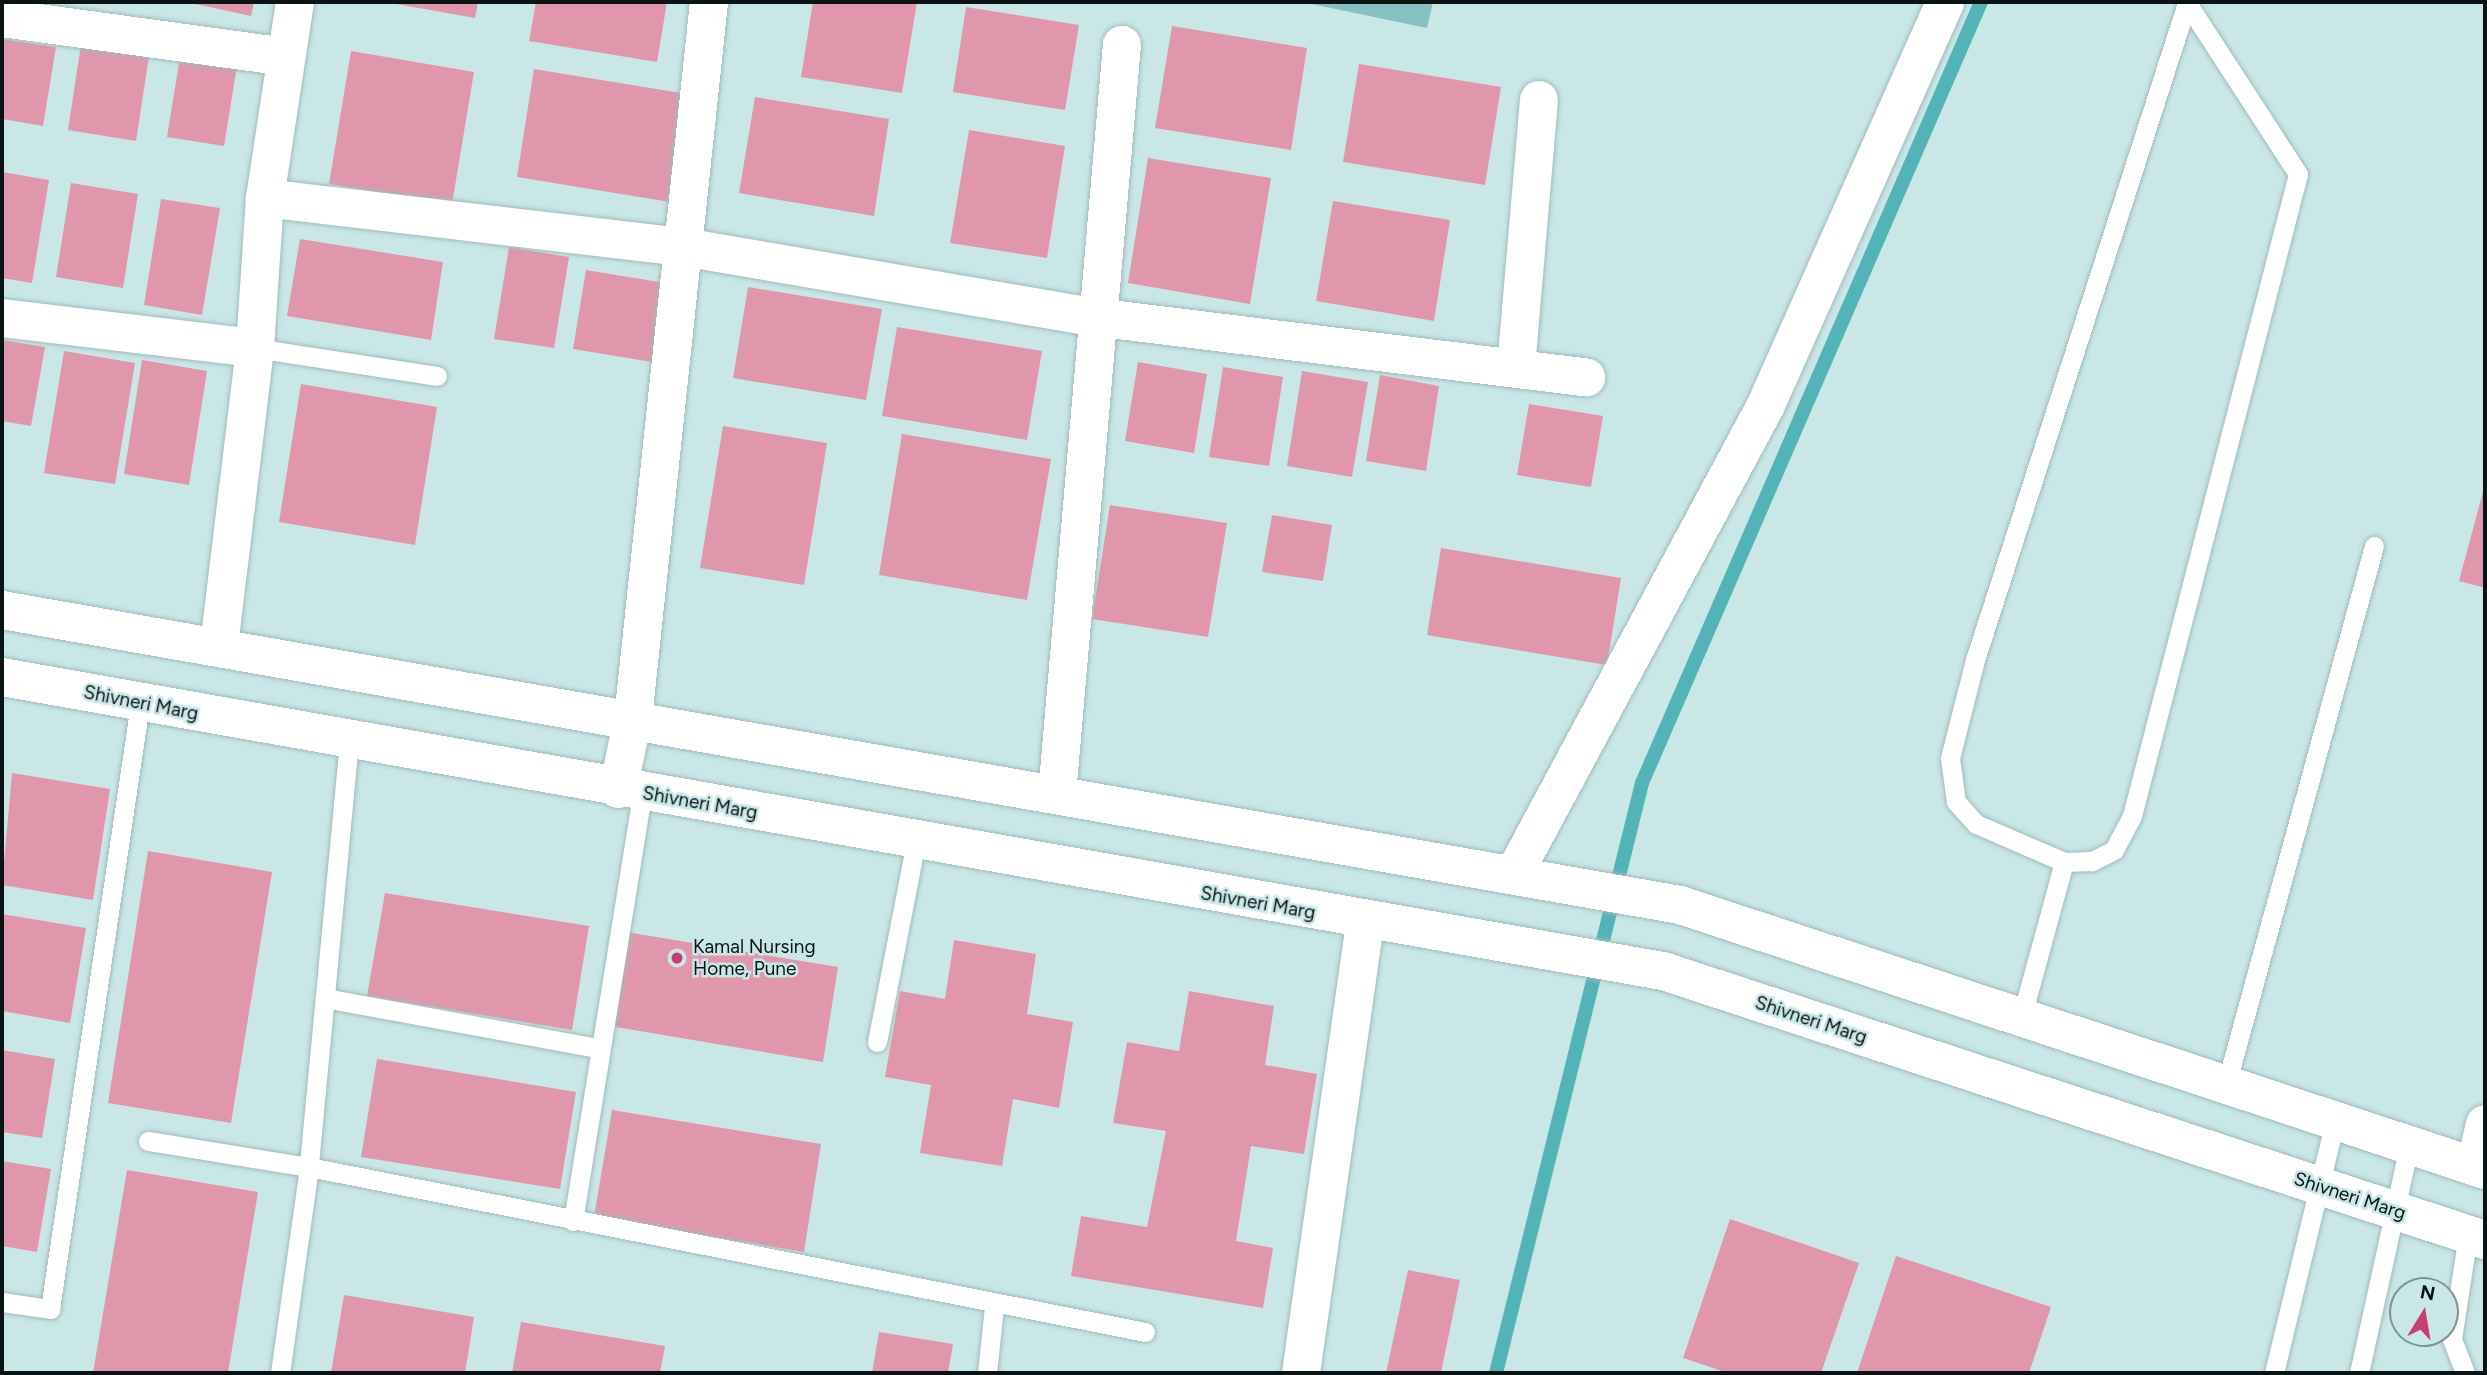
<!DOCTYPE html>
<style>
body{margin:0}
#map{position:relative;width:2487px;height:1375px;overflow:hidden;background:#cae7e8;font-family:Figtree,sans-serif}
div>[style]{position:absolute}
.green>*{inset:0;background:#86c0c2}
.stream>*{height:14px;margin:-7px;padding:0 7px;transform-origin:7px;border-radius:7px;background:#53b4b8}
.building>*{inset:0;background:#e097ab}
.roads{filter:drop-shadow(0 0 2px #a0bbbc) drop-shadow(0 0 2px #a0bbbc)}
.lane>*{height:19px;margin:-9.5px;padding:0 9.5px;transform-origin:9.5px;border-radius:9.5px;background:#fff}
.street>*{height:38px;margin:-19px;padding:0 19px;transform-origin:19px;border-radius:19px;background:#fff}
.secondary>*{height:38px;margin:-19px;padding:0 19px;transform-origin:19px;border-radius:19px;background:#fff}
.dots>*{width:19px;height:19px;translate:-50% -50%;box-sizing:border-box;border:4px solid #cae7e8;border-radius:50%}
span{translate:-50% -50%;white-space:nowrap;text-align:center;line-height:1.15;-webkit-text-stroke:5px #cae7e8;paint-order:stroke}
.street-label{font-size:19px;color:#0a1414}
.poi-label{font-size:19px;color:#0a1414}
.left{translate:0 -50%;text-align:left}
.frame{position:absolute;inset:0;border:4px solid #0a1414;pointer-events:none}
.north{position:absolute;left:2389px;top:1277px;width:70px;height:70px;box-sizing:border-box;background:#cae7e8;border:2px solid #7d9393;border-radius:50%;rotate:11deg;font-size:19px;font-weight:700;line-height:28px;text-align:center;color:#0a1414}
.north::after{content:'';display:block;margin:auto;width:24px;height:32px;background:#c93d72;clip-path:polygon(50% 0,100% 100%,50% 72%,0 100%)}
</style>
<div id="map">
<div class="green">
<div style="clip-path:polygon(1302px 2px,1433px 2px,1427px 28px)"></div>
</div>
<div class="stream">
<div style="left:1496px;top:1373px;width:608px;rotate:-76.1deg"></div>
<div style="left:1642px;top:783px;width:851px;rotate:-66.54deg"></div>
</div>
<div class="building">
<div style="clip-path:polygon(186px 2px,254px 2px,251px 16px)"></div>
<div style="clip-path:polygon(385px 2px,478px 2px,475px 18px)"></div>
<div style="clip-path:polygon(536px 2px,667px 2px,657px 62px,529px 41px)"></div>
<div style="clip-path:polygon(813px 2px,917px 2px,902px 93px,801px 77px)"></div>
<div style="clip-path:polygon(966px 7px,1079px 25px,1065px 110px,953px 92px)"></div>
<div style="clip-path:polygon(1172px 26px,1307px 48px,1291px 150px,1155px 128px)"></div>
<div style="clip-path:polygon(2px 39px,56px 47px,43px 126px,2px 119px)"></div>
<div style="clip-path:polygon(81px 45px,149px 56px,136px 141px,68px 130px)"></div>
<div style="clip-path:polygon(351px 51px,474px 72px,452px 204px,329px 184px)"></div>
<div style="clip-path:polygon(180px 57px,237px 66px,224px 146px,167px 137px)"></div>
<div style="clip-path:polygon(1359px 64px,1501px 87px,1485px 185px,1343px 162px)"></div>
<div style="clip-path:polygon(534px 69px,687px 94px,670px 202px,517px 177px)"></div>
<div style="clip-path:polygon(755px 97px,889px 119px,874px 216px,739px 193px)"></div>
<div style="clip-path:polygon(969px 130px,1065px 146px,1047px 258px,950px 243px)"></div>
<div style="clip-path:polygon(1148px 158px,1271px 178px,1250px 304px,1128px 283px)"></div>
<div style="clip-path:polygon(2px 172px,49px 180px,32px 283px,2px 278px)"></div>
<div style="clip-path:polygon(71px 183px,138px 194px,123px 288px,56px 277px)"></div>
<div style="clip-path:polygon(161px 199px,220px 208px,202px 315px,144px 305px)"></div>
<div style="clip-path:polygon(1333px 201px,1450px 220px,1434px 321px,1316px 301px)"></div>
<div style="clip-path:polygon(300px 239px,443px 262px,431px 340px,287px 316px)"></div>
<div style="clip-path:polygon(509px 247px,569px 257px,554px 348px,494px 339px)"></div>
<div style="clip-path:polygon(586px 270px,665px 283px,652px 362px,573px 349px)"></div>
<div style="clip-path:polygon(748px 287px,882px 309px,866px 400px,733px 378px)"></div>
<div style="clip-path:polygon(897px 327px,1042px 351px,1027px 440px,882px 416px)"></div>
<div style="clip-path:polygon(2px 340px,45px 347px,31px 426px,2px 421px)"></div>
<div style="clip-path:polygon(64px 351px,135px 363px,115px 484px,44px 473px)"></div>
<div style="clip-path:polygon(142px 360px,207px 371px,189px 485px,124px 474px)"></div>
<div style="clip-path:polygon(1138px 362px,1207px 374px,1194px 453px,1125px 441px)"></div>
<div style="clip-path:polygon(1223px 367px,1283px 377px,1269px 466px,1209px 457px)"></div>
<div style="clip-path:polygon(1302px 371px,1368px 382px,1352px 477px,1287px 466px)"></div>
<div style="clip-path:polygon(1380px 375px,1439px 386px,1426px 471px,1366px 461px)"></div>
<div style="clip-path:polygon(301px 384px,437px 407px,415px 545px,279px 522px)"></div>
<div style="clip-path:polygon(1529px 404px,1603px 416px,1591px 487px,1517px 475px)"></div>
<div style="clip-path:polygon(723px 426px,827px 443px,804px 585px,700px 568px)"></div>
<div style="clip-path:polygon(902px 434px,1051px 459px,1027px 600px,879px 575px)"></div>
<div style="clip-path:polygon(2484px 488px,2485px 488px,2485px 588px,2459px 581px)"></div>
<div style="clip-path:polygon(1110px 505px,1227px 523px,1208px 637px,1092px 619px)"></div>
<div style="clip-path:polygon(1272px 515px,1332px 525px,1323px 581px,1262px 572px)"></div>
<div style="clip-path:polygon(1441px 548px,1621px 578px,1607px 665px,1427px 635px)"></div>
<div style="clip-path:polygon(12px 773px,110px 789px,93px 900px,2px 885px)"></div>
<div style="clip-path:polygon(148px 851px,272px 872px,231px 1123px,108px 1103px)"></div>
<div style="clip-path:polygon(385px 893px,589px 926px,572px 1030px,367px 996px)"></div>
<div style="clip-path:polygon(2px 914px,86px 928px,70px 1023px,2px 1011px)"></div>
<div style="clip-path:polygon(626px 932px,838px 967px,823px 1062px,610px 1026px)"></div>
<div style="clip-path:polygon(954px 940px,1036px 954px,1027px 1014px,1073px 1022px,1059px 1108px,1013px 1099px,1002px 1166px,920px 1153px,931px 1085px,885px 1077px,900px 991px,945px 999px)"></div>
<div style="clip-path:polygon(1189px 991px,1274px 1006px,1265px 1065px,1317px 1074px,1304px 1154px,1251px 1146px,1236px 1241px,1273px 1248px,1263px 1308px,1071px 1276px,1081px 1216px,1147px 1227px,1166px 1131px,1113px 1123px,1127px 1042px,1179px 1051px)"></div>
<div style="clip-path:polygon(2px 1050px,55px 1059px,42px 1138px,2px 1132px)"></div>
<div style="clip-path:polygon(377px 1059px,576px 1092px,560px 1189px,361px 1157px)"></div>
<div style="clip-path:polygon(612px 1110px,821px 1144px,804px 1252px,594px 1217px)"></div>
<div style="clip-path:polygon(2px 1161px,51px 1169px,37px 1252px,2px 1246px)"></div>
<div style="clip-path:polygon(127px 1170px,258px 1192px,228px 1373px,93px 1373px)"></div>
<div style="clip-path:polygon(1730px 1219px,1859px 1263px,1821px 1373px,1728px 1373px,1683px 1358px)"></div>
<div style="clip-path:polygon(1896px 1256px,2051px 1307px,2029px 1373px,1857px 1373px)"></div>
<div style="clip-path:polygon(1408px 1270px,1460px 1280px,1441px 1373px,1386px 1373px)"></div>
<div style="clip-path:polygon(344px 1295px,474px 1317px,465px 1373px,331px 1373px)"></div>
<div style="clip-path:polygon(521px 1322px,665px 1346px,660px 1373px,512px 1373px)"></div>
<div style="clip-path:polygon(879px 1332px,953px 1344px,948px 1373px,872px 1373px)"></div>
</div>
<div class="roads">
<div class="lane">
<div style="left:2187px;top:3px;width:204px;rotate:57deg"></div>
<div style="left:2298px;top:174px;width:663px;rotate:104.5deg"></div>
<div style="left:2132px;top:816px;width:38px;rotate:118deg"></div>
<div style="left:2114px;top:850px;width:25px;rotate:153deg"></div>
<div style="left:2092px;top:861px;width:28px;rotate:178deg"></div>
<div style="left:2064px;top:862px;width:96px;rotate:-156.6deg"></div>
<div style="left:1976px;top:824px;width:30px;rotate:-132deg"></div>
<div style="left:1956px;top:802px;width:44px;rotate:-97.8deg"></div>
<div style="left:1950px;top:758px;width:101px;rotate:-75.7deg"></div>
<div style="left:1975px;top:660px;width:690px;rotate:-72.12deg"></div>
<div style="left:255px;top:348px;width:184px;rotate:8.7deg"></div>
<div style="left:349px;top:741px;width:428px;rotate:95.4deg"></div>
<div style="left:309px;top:1167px;width:852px;rotate:11.16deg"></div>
<div style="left:325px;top:998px;width:278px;rotate:10.4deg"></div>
<div style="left:2021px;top:1019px;width:163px;rotate:-74.7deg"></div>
<div style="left:877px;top:1042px;width:204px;rotate:-79deg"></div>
<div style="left:2226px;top:1085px;width:559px;rotate:-74.65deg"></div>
<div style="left:148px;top:1141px;width:163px;rotate:9.2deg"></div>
<div style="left:309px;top:1167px;width:208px;rotate:98deg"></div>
<div style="left:573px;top:1221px;width:434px;rotate:-80.8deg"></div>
<div style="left:2px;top:1302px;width:49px;rotate:8.3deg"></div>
<div style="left:50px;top:1309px;width:612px;rotate:-81.54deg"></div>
<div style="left:987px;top:1373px;width:67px;rotate:-84deg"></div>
<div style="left:2274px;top:1373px;width:259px;rotate:-76.4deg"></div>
<div style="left:2359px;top:1373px;width:233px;rotate:-77.6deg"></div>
<div style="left:2465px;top:1373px;width:36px;rotate:-111deg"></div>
<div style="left:2452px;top:1339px;width:105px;rotate:-81.3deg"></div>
</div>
<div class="street">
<div style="left:2px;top:18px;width:286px;rotate:7.8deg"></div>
<div style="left:265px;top:198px;width:421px;rotate:6.7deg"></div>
<div style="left:683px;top:247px;width:417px;rotate:9.7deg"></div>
<div style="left:1094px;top:317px;width:496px;rotate:7deg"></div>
<div style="left:2px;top:318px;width:255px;rotate:6.8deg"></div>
<div style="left:1516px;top:368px;width:269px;rotate:-85.1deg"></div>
<div style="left:219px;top:646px;width:300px;rotate:-83.1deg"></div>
<div style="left:255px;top:348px;width:150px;rotate:-86.2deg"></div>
<div style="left:265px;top:198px;width:198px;rotate:-81.3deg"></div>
<div style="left:618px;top:789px;width:72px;rotate:-77.9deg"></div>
<div style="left:633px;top:719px;width:721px;rotate:-83.95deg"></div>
<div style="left:1057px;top:795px;width:753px;rotate:-85.05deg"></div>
<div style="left:1514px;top:874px;width:530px;rotate:-61.74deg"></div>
<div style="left:1765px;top:407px;width:443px;rotate:-66deg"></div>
<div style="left:2475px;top:1167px;width:44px;rotate:-76.9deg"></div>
<div style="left:1301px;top:1373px;width:456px;rotate:-81.9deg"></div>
</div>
<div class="secondary">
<div style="left:2px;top:610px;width:1704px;rotate:9.97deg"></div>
<div style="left:1680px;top:905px;width:847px;rotate:18.22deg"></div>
<div style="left:2px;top:677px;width:1687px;rotate:10.04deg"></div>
<div style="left:1663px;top:971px;width:865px;rotate:18.12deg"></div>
</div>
</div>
<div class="dots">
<div style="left:677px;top:958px;background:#c93d72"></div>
</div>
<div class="street-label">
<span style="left:141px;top:703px;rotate:11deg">Shivneri Marg</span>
<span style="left:700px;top:803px;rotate:10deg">Shivneri Marg</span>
<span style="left:1258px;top:903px;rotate:10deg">Shivneri Marg</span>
<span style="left:1811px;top:1020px;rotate:18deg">Shivneri Marg</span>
<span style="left:2350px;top:1196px;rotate:18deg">Shivneri Marg</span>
</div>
<div class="poi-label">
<span class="left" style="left:693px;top:958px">Kamal Nursing<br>Home, Pune</span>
</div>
<div class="frame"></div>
<div class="north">N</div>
</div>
